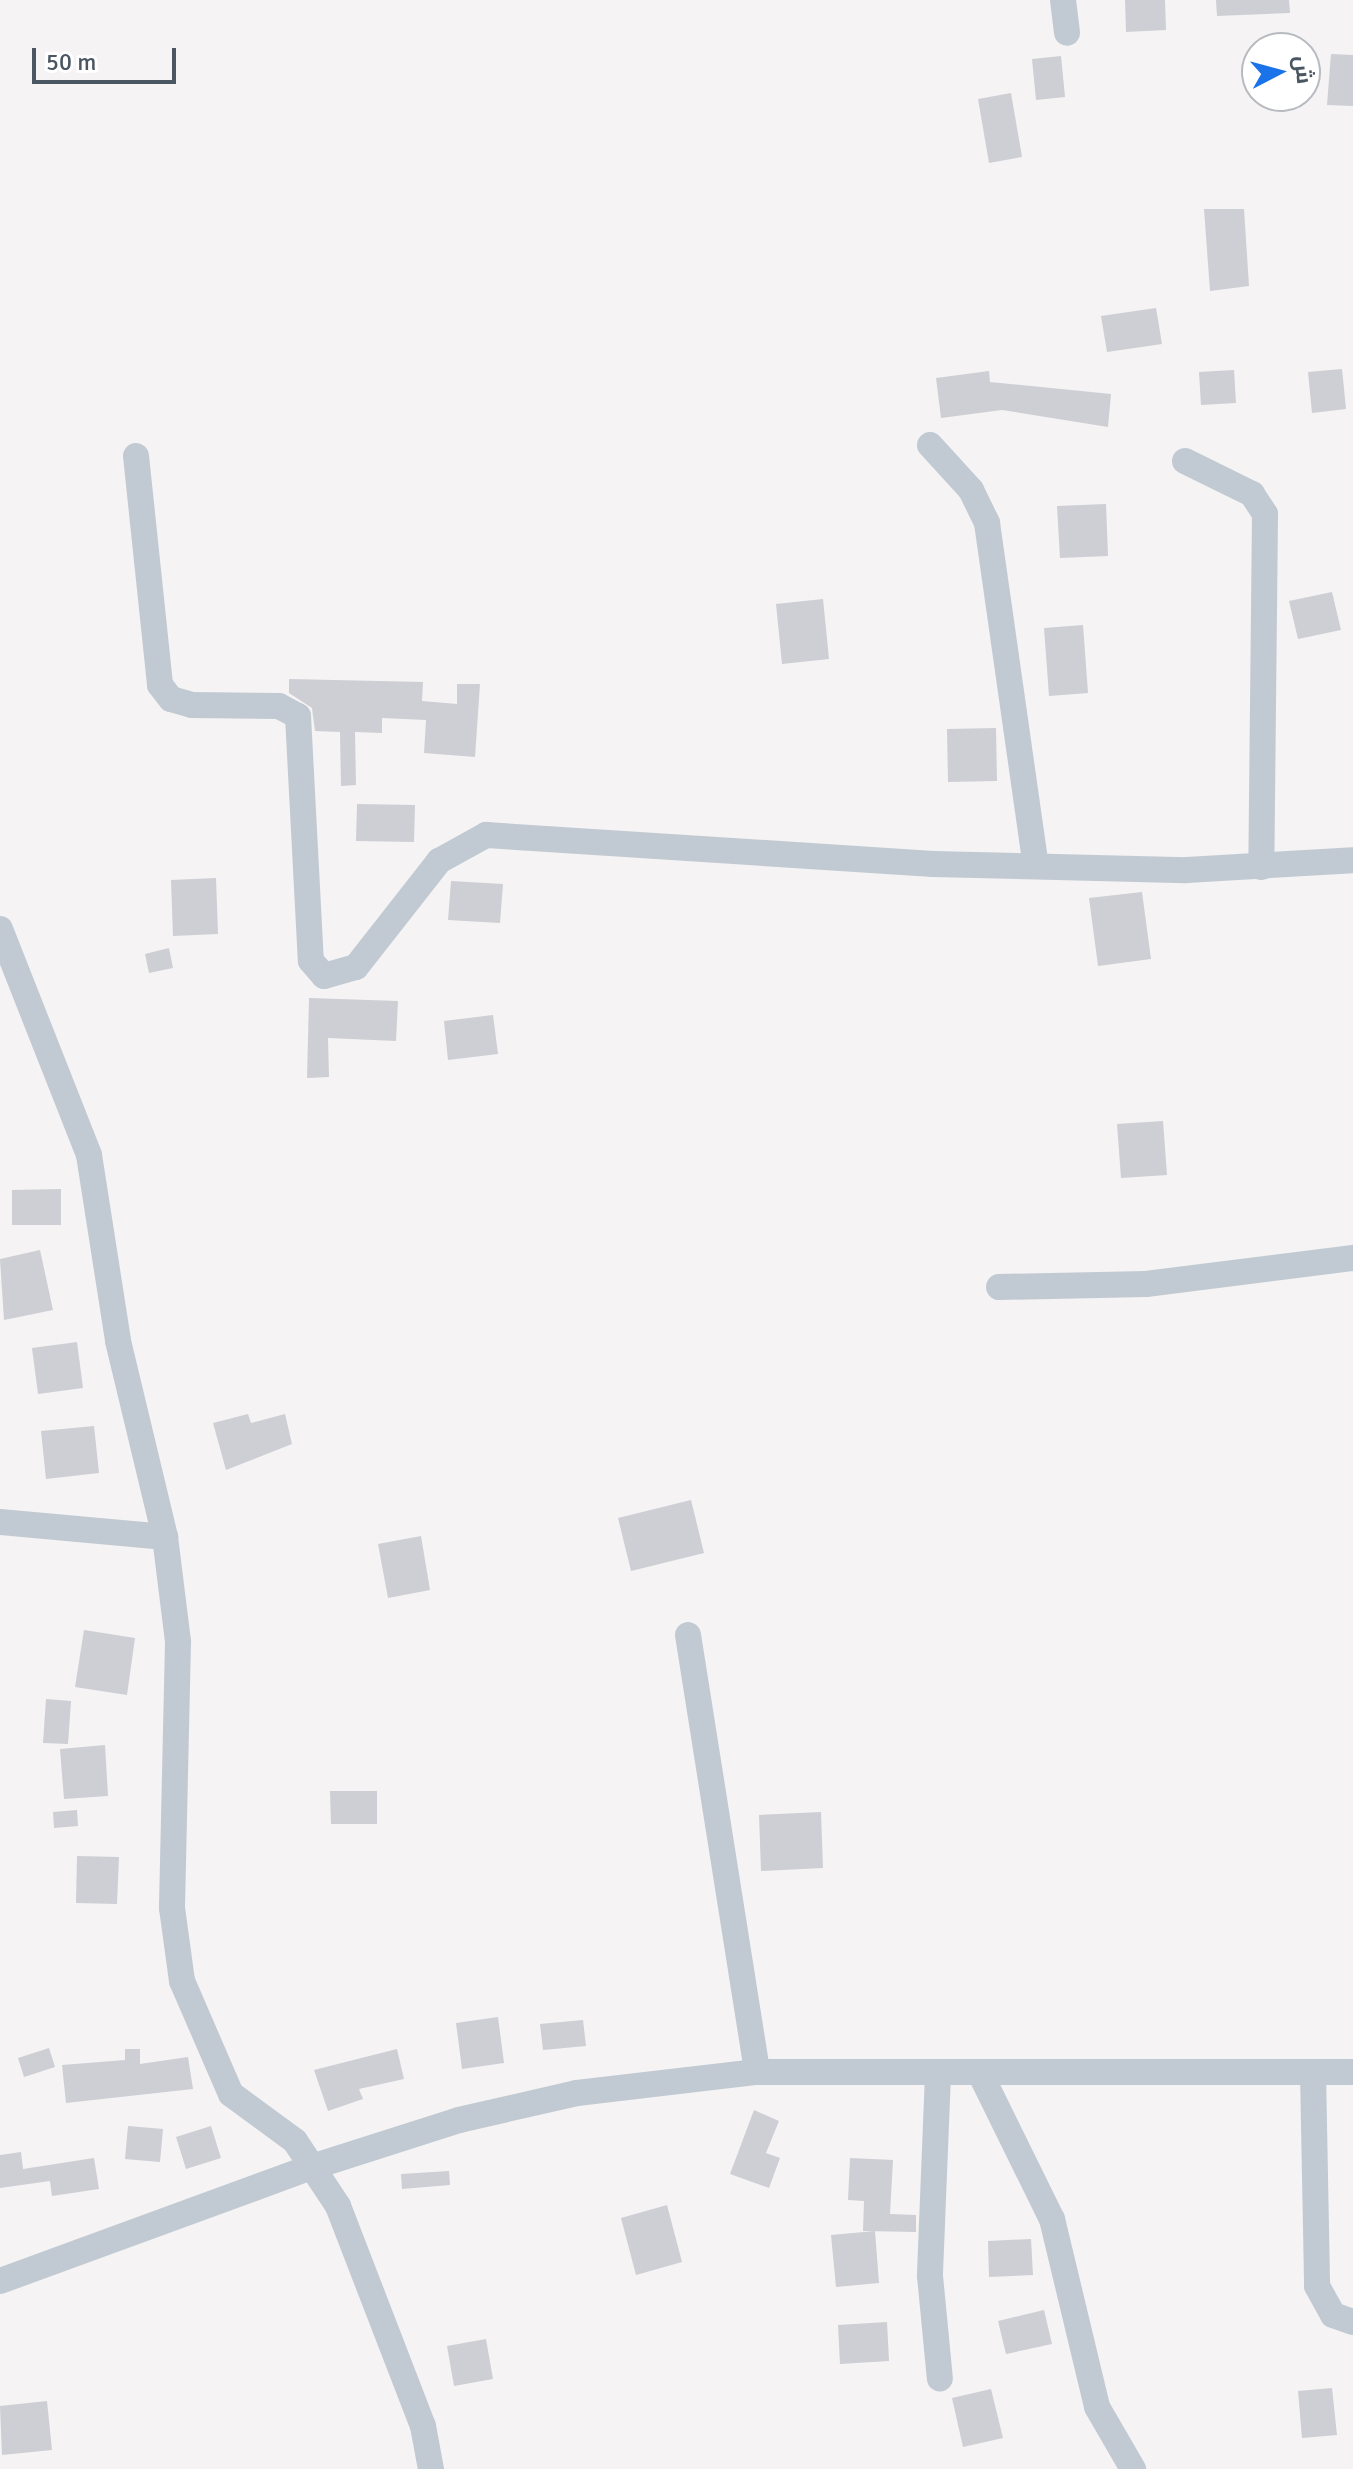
<!DOCTYPE html>
<meta charset="utf-8">
<style>
body{margin:0}
#map{position:relative;width:1353px;height:2469px;overflow:hidden;background:#f5f3f3;font-family:Signika,Cairo,sans-serif}
div>[style]{position:absolute}
.building>*{inset:0;background:#cdcfd5}
.minor>*{height:26px;margin:-13px;padding:0 13px;transform-origin:13px;border-radius:13px;background:#c1cad2}
span{translate:-50% -50%;white-space:nowrap;text-align:center;line-height:1.15;-webkit-text-stroke:7px #fff;paint-order:stroke}
.north{position:absolute;left:1241px;top:32px;width:80px;height:80px;box-sizing:border-box;background:#fff;border:2px solid #b7bbc0;border-radius:50%;rotate:84deg;font-size:22px;font-weight:700;line-height:32px;text-align:center;color:#4a5661}
.north::after{content:'';display:block;margin:auto;width:28px;height:36px;background:#1a73e8;clip-path:polygon(50% 0,100% 100%,50% 72%,0 100%)}
.scale{position:absolute;left:32px;top:48px;width:144px;height:36px;box-sizing:border-box;border:4px solid #4a5661;border-top:0;padding-left:10px;font-size:24px;line-height:28px;white-space:nowrap;color:#4a5661;-webkit-text-stroke:6px #fff;paint-order:stroke}
</style>
<div id="map">
<div class="building">
<div style="clip-path:polygon(1125px 0,1165px 0,1166px 30px,1126px 32px)"></div>
<div style="clip-path:polygon(1216px 0,1289px 0,1290px 13px,1217px 16px)"></div>
<div style="clip-path:polygon(1331px 54px,1353px 55px,1353px 106px,1327px 105px)"></div>
<div style="clip-path:polygon(1061px 56px,1065px 97px,1036px 100px,1032px 59px)"></div>
<div style="clip-path:polygon(1011px 93px,1022px 157px,989px 163px,978px 99px)"></div>
<div style="clip-path:polygon(1204px 209px,1244px 209px,1249px 286px,1210px 291px)"></div>
<div style="clip-path:polygon(1156px 308px,1162px 344px,1107px 352px,1101px 316px)"></div>
<div style="clip-path:polygon(1342px 369px,1346px 409px,1312px 413px,1308px 372px)"></div>
<div style="clip-path:polygon(1234px 370px,1236px 403px,1201px 405px,1199px 372px)"></div>
<div style="clip-path:polygon(989px 371px,990px 382px,1111px 394px,1108px 427px,1002px 410px,941px 418px,936px 378px)"></div>
<div style="clip-path:polygon(1106px 504px,1108px 556px,1060px 558px,1057px 506px)"></div>
<div style="clip-path:polygon(1332px 592px,1341px 630px,1298px 639px,1289px 601px)"></div>
<div style="clip-path:polygon(823px 599px,829px 659px,782px 664px,776px 604px)"></div>
<div style="clip-path:polygon(1083px 625px,1088px 693px,1049px 696px,1044px 628px)"></div>
<div style="clip-path:polygon(289px 679px,423px 682px,422px 701px,457px 704px,457px 684px,480px 684px,475px 757px,424px 753px,426px 720px,382px 718px,382px 733px,355px 732px,356px 785px,341px 786px,340px 732px,315px 731px,312px 708px,289px 693px)"></div>
<div style="clip-path:polygon(996px 728px,997px 781px,948px 782px,947px 729px)"></div>
<div style="clip-path:polygon(357px 804px,415px 805px,414px 842px,356px 841px)"></div>
<div style="clip-path:polygon(216px 878px,218px 934px,173px 936px,171px 880px)"></div>
<div style="clip-path:polygon(451px 881px,503px 884px,500px 923px,448px 920px)"></div>
<div style="clip-path:polygon(1142px 892px,1151px 959px,1098px 966px,1089px 898px)"></div>
<div style="clip-path:polygon(169px 948px,173px 968px,149px 973px,145px 954px)"></div>
<div style="clip-path:polygon(309px 998px,398px 1001px,396px 1041px,328px 1038px,329px 1077px,307px 1078px)"></div>
<div style="clip-path:polygon(493px 1015px,498px 1054px,448px 1060px,444px 1021px)"></div>
<div style="clip-path:polygon(1163px 1121px,1167px 1175px,1121px 1178px,1117px 1124px)"></div>
<div style="clip-path:polygon(61px 1189px,61px 1225px,12px 1225px,12px 1190px)"></div>
<div style="clip-path:polygon(40px 1250px,53px 1310px,4px 1320px,0 1259px)"></div>
<div style="clip-path:polygon(77px 1342px,83px 1388px,38px 1394px,32px 1348px)"></div>
<div style="clip-path:polygon(248px 1414px,251px 1423px,285px 1414px,292px 1444px,226px 1470px,213px 1423px)"></div>
<div style="clip-path:polygon(94px 1426px,99px 1473px,46px 1479px,41px 1431px)"></div>
<div style="clip-path:polygon(691px 1500px,704px 1553px,631px 1571px,618px 1518px)"></div>
<div style="clip-path:polygon(421px 1536px,430px 1590px,388px 1598px,378px 1544px)"></div>
<div style="clip-path:polygon(84px 1630px,135px 1638px,127px 1695px,75px 1687px)"></div>
<div style="clip-path:polygon(46px 1699px,71px 1701px,68px 1744px,43px 1743px)"></div>
<div style="clip-path:polygon(105px 1745px,108px 1796px,64px 1799px,60px 1749px)"></div>
<div style="clip-path:polygon(330px 1791px,377px 1791px,377px 1824px,331px 1824px)"></div>
<div style="clip-path:polygon(77px 1810px,78px 1826px,54px 1828px,53px 1812px)"></div>
<div style="clip-path:polygon(821px 1812px,823px 1868px,761px 1871px,759px 1815px)"></div>
<div style="clip-path:polygon(77px 1856px,119px 1857px,117px 1904px,76px 1903px)"></div>
<div style="clip-path:polygon(498px 2017px,504px 2063px,462px 2069px,456px 2023px)"></div>
<div style="clip-path:polygon(583px 2020px,586px 2046px,543px 2050px,540px 2024px)"></div>
<div style="clip-path:polygon(49px 2048px,55px 2067px,24px 2077px,18px 2058px)"></div>
<div style="clip-path:polygon(125px 2049px,140px 2049px,140px 2064px,188px 2057px,193px 2089px,66px 2103px,62px 2065px,125px 2060px)"></div>
<div style="clip-path:polygon(397px 2049px,404px 2079px,359px 2089px,363px 2099px,328px 2111px,314px 2070px)"></div>
<div style="clip-path:polygon(754px 2110px,779px 2121px,766px 2153px,780px 2158px,769px 2188px,730px 2174px)"></div>
<div style="clip-path:polygon(128px 2126px,163px 2129px,160px 2162px,125px 2159px)"></div>
<div style="clip-path:polygon(211px 2126px,221px 2158px,186px 2169px,176px 2137px)"></div>
<div style="clip-path:polygon(21px 2152px,23px 2169px,94px 2158px,99px 2189px,52px 2196px,50px 2181px,0 2188px,0 2155px)"></div>
<div style="clip-path:polygon(850px 2158px,893px 2160px,890px 2214px,916px 2215px,916px 2232px,863px 2231px,864px 2201px,848px 2200px)"></div>
<div style="clip-path:polygon(449px 2171px,450px 2185px,402px 2189px,401px 2174px)"></div>
<div style="clip-path:polygon(667px 2205px,682px 2262px,636px 2275px,621px 2218px)"></div>
<div style="clip-path:polygon(875px 2231px,879px 2283px,836px 2287px,831px 2235px)"></div>
<div style="clip-path:polygon(1031px 2239px,1033px 2275px,989px 2277px,988px 2241px)"></div>
<div style="clip-path:polygon(1044px 2310px,1052px 2344px,1006px 2354px,998px 2321px)"></div>
<div style="clip-path:polygon(887px 2322px,889px 2361px,840px 2364px,838px 2325px)"></div>
<div style="clip-path:polygon(486px 2339px,493px 2379px,454px 2386px,447px 2346px)"></div>
<div style="clip-path:polygon(1332px 2388px,1337px 2435px,1302px 2438px,1298px 2391px)"></div>
<div style="clip-path:polygon(991px 2389px,1003px 2438px,963px 2447px,952px 2398px)"></div>
<div style="clip-path:polygon(47px 2401px,52px 2450px,2px 2455px,0 2406px)"></div>
</div>
<div class="minor">
<div style="left:1063px;top:0;width:33px;rotate:83deg"></div>
<div style="left:930px;top:445px;width:61px;rotate:47.7deg"></div>
<div style="left:971px;top:490px;width:37px;rotate:64deg"></div>
<div style="left:987px;top:523px;width:346px;rotate:81.9deg"></div>
<div style="left:136px;top:456px;width:230px;rotate:84deg"></div>
<div style="left:160px;top:685px;width:18px;rotate:52deg"></div>
<div style="left:171px;top:699px;width:22px;rotate:16deg"></div>
<div style="left:192px;top:705px;width:87px;rotate:0.7deg"></div>
<div style="left:279px;top:706px;width:21px;rotate:28deg"></div>
<div style="left:298px;top:716px;width:245px;rotate:87deg"></div>
<div style="left:311px;top:961px;width:20px;rotate:49deg"></div>
<div style="left:324px;top:976px;width:33px;rotate:-16deg"></div>
<div style="left:356px;top:967px;width:135px;rotate:-51.9deg"></div>
<div style="left:439px;top:861px;width:54px;rotate:-29deg"></div>
<div style="left:486px;top:835px;width:448px;rotate:3.7deg"></div>
<div style="left:933px;top:864px;width:254px;rotate:1.4deg"></div>
<div style="left:1187px;top:870px;width:166px;rotate:-3.4deg"></div>
<div style="left:1185px;top:461px;width:75px;rotate:26.2deg"></div>
<div style="left:1252px;top:494px;width:24px;rotate:57deg"></div>
<div style="left:1265px;top:514px;width:353px;rotate:90.6deg"></div>
<div style="left:0;top:929px;width:243px;rotate:68.5deg"></div>
<div style="left:89px;top:1155px;width:188px;rotate:81.1deg"></div>
<div style="left:118px;top:1341px;width:202px;rotate:76.5deg"></div>
<div style="left:165px;top:1537px;width:106px;rotate:82.9deg"></div>
<div style="left:178px;top:1642px;width:266px;rotate:91.3deg"></div>
<div style="left:172px;top:1908px;width:74px;rotate:82.2deg"></div>
<div style="left:182px;top:1981px;width:123px;rotate:66.6deg"></div>
<div style="left:231px;top:2094px;width:79px;rotate:36.3deg"></div>
<div style="left:295px;top:2141px;width:78px;rotate:56.5deg"></div>
<div style="left:338px;top:2206px;width:236px;rotate:68.9deg"></div>
<div style="left:423px;top:2426px;width:44px;rotate:79.5deg"></div>
<div style="left:999px;top:1287px;width:147px;rotate:-1.2deg"></div>
<div style="left:1146px;top:1284px;width:209px;rotate:-7.2deg"></div>
<div style="left:0;top:1522px;width:166px;rotate:5.2deg"></div>
<div style="left:688px;top:1635px;width:442px;rotate:81deg"></div>
<div style="left:1313px;top:2072px;width:214px;rotate:88.9deg"></div>
<div style="left:1317px;top:2286px;width:33px;rotate:61deg"></div>
<div style="left:1333px;top:2315px;width:21px;rotate:19deg"></div>
<div style="left:938px;top:2074px;width:202px;rotate:92.3deg"></div>
<div style="left:930px;top:2276px;width:103px;rotate:84.5deg"></div>
<div style="left:981px;top:2075px;width:161px;rotate:63.8deg"></div>
<div style="left:1052px;top:2219px;width:193px;rotate:76.5deg"></div>
<div style="left:1097px;top:2407px;width:72px;rotate:59.9deg"></div>
<div style="left:0;top:2281px;width:332px;rotate:-20.1deg"></div>
<div style="left:312px;top:2167px;width:154px;rotate:-17.7deg"></div>
<div style="left:459px;top:2120px;width:121px;rotate:-12.9deg"></div>
<div style="left:577px;top:2093px;width:181px;rotate:-6.7deg"></div>
<div style="left:757px;top:2072px;width:596px"></div>
</div>
<div class="north">ش</div>
<div class="scale">50 m</div>
</div>
